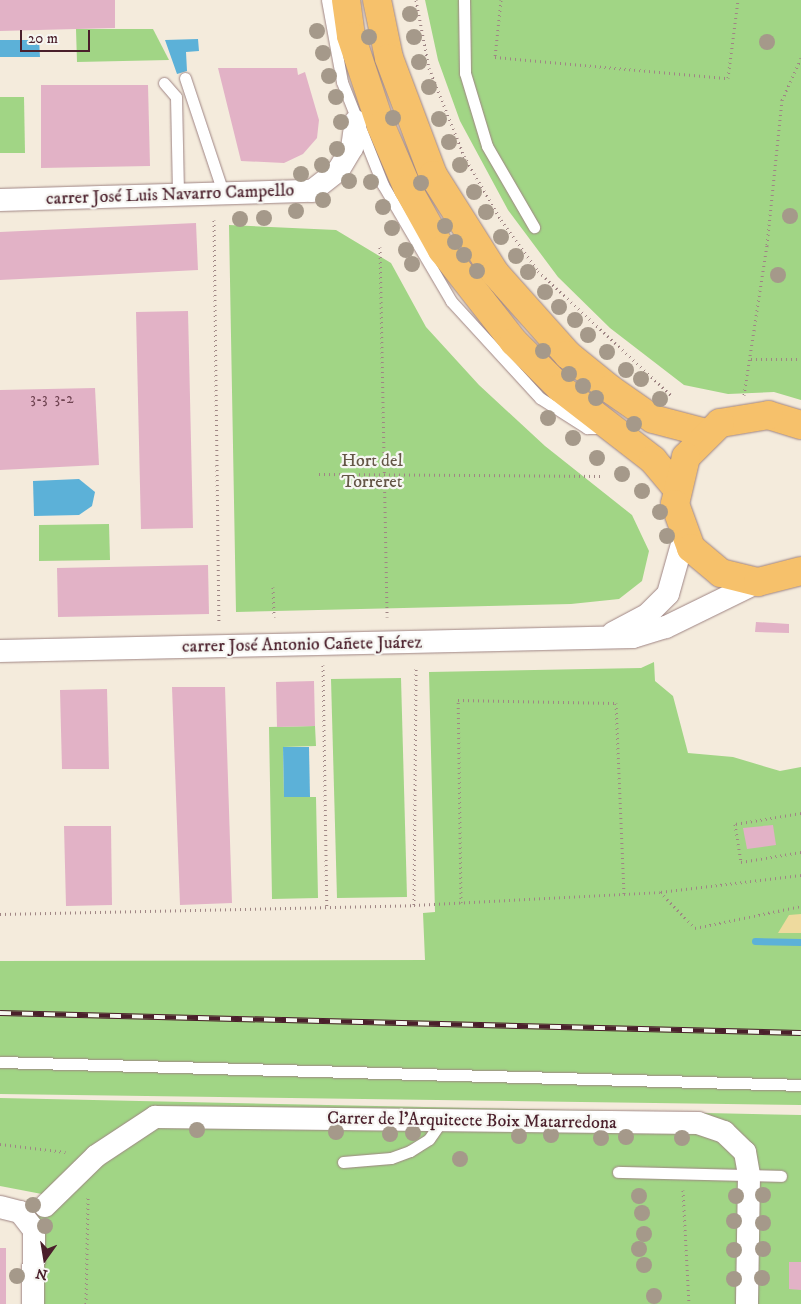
<!DOCTYPE html>
<meta charset="utf-8">
<style>
body{margin:0}
#map{position:relative;width:801px;height:1304px;overflow:hidden;background:#f4ebdc;font-family:"IM FELL DW Pica",serif}
div>[style]{position:absolute}
.green>*{inset:0;background:#a1d585}
.sand>*{inset:0;background:#eeda9e}
.water>*{inset:0;background:#5cb1d8}
.stream>*{height:7px;margin:-3.5px;padding:0 3.5px;transform-origin:3.5px;border-radius:3.5px;background:#5cb1d8}
.building>*{inset:0;background:#e2b2c6}
.path>*{height:3px;margin-top:-1.5px;transform-origin:0;background:repeating-linear-gradient(90deg,#9f8584 0 1px,transparent 0 5px)}
.roads{filter:drop-shadow(0 0 1px #9f8584) drop-shadow(0 0 1px #9f8584)}
.lane>*{height:11px;margin:-5.5px;padding:0 5.5px;transform-origin:5.5px;border-radius:5.5px;background:#fff}
.street>*{height:22px;margin:-11px;padding:0 11px;transform-origin:11px;border-radius:11px;background:#fff}
.highway>*{height:28px;margin:-14px;padding:0 14px;transform-origin:14px;border-radius:14px;background:#f6c16b}
.rail>*{height:5.5px;margin-top:-2.75px;transform-origin:0;background:repeating-linear-gradient(90deg,#f6f6f2 0 11px,#4a1f2b 0 22px);box-sizing:border-box;border-block:1px solid #4a1f2b}
.trees>*{width:16px;height:16px;margin:-8px;border-radius:50%;background:#a5998a}
span{translate:-50% -50%;white-space:nowrap;text-align:center;line-height:1.15;-webkit-text-stroke:4.5px #f6f6f2;paint-order:stroke}
.number-label{font-size:15px;color:#704452}
.number-label span{-webkit-text-stroke-width:0}
.street-label{font-size:18px;color:#4a1f2b}
.park-label{font-size:18px;color:#645646}
.north{position:absolute;left:20px;top:1234px;width:50px;height:50px;-webkit-text-stroke:4px #f6f6f2;paint-order:stroke;rotate:193deg;font-size:14px;font-weight:700;line-height:20px;text-align:center;color:#4a1f2b}
.north::after{content:'';display:block;margin:auto;width:18px;height:22px;background:#4a1f2b;clip-path:polygon(50% 0,100% 100%,50% 72%,0 100%)}
.scale{position:absolute;left:20px;top:30px;width:70px;height:22px;box-sizing:border-box;border:2px solid #4a1f2b;border-top:0;padding-left:6px;font-size:15px;line-height:18px;white-space:nowrap;color:#4a1f2b;-webkit-text-stroke:4px #f6f6f2;paint-order:stroke}
</style>
<div id="map">
<div class="green">
<div style="clip-path:polygon(425px 0,801px 0,801px 400px,774px 392px,728px 394px,684px 385px,610px 328px,558px 277px,508px 210px,460px 121px,438px 60px)"></div>
<div style="clip-path:polygon(76px 29px,153px 29px,169px 60px,77px 62px)"></div>
<div style="clip-path:polygon(0 97px,24px 97px,25px 153px,0 153px)"></div>
<div style="clip-path:polygon(229px 225px,336px 230px,391px 263px,426px 327px,479px 385px,545px 446px,632px 515px,649px 551px,642px 581px,619px 599px,571px 604px,236px 612px)"></div>
<div style="clip-path:polygon(109px 524px,110px 560px,39px 561px,39px 525px)"></div>
<div style="clip-path:polygon(654px 662px,655px 681px,673px 696px,688px 753px,733px 757px,780px 771px,801px 767px,801px 1105px,0 1094px,0 961px,425px 960px,423px 913px,435px 912px,429px 672px,641px 668px)"></div>
<div style="clip-path:polygon(401px 678px,407px 897px,337px 898px,331px 679px)"></div>
<div style="clip-path:polygon(315px 726px,316px 746px,283px 747px,284px 797px,316px 797px,318px 898px,272px 899px,269px 727px)"></div>
<div style="clip-path:polygon(0 1098px,801px 1115px,801px 1304px,40px 1304px,31px 1211px,47px 1195px,0 1186px)"></div>
</div>
<div class="sand">
<div style="clip-path:polygon(801px 914px,801px 933px,778px 933px,789px 915px)"></div>
</div>
<div class="water">
<div style="clip-path:polygon(198px 39px,199px 51px,186px 52px,187px 71px,177px 74px,165px 40px)"></div>
<div style="clip-path:polygon(0 40px,39px 40px,40px 57px,0 57px)"></div>
<div style="clip-path:polygon(79px 479px,95px 492px,92px 506px,79px 515px,34px 516px,33px 481px)"></div>
<div style="clip-path:polygon(283px 747px,309px 747px,310px 797px,284px 797px)"></div>
</div>
<div class="stream">
<div style="left:755px;top:941px;width:46px;rotate:1.2deg"></div>
</div>
<div class="building">
<div style="clip-path:polygon(0 0,115px 0,115px 28px,0 31px)"></div>
<div style="clip-path:polygon(218px 68px,297px 68px,298px 75px,305px 72px,319px 120px,317px 138px,303px 154px,284px 163px,241px 161px)"></div>
<div style="clip-path:polygon(41px 85px,148px 85px,150px 166px,41px 168px)"></div>
<div style="clip-path:polygon(196px 223px,198px 270px,0 280px,0 232px)"></div>
<div style="clip-path:polygon(188px 311px,193px 528px,141px 529px,136px 312px)"></div>
<div style="clip-path:polygon(95px 388px,99px 465px,0 470px,0 390px)"></div>
<div style="clip-path:polygon(208px 565px,209px 614px,58px 617px,57px 568px)"></div>
<div style="clip-path:polygon(756px 622px,789px 624px,789px 633px,755px 632px)"></div>
<div style="clip-path:polygon(314px 681px,315px 726px,277px 727px,276px 682px)"></div>
<div style="clip-path:polygon(172px 687px,225px 687px,232px 903px,180px 905px)"></div>
<div style="clip-path:polygon(107px 689px,109px 769px,62px 769px,60px 690px)"></div>
<div style="clip-path:polygon(773px 825px,776px 845px,747px 849px,743px 828px)"></div>
<div style="clip-path:polygon(64px 826px,111px 826px,112px 905px,66px 906px)"></div>
<div style="clip-path:polygon(0 1248px,6px 1248px,6px 1304px,0 1304px)"></div>
<div style="clip-path:polygon(789px 1262px,801px 1262px,801px 1290px,789px 1289px)"></div>
</div>
<div class="path">
<div style="left:416px;top:0;width:69px;rotate:79.2deg"></div>
<div style="left:429px;top:68px;width:95px;rotate:68.3deg"></div>
<div style="left:464px;top:156px;width:74px;rotate:60deg"></div>
<div style="left:501px;top:220px;width:63px;rotate:54deg"></div>
<div style="left:538px;top:271px;width:183px;rotate:43deg"></div>
<div style="left:501px;top:0;width:57px;rotate:96deg"></div>
<div style="left:495px;top:57px;width:234px;rotate:5.2deg"></div>
<div style="left:728px;top:78px;width:79px;rotate:-82.7deg"></div>
<div style="left:214px;top:220px;width:404px;rotate:89.3deg"></div>
<div style="left:380px;top:247px;width:370px;rotate:88.9deg"></div>
<div style="left:751px;top:359px;width:50px"></div>
<div style="left:744px;top:395px;width:152px;rotate:-81.3deg"></div>
<div style="left:767px;top:245px;width:146px;rotate:-84.1deg"></div>
<div style="left:782px;top:100px;width:46px;rotate:-65.7deg"></div>
<div style="left:319px;top:474px;width:282px;rotate:0.4deg"></div>
<div style="left:273px;top:587px;width:30px;rotate:88deg"></div>
<div style="left:323px;top:665px;width:242px;rotate:89.1deg"></div>
<div style="left:801px;top:813px;width:67px;rotate:170.5deg"></div>
<div style="left:735px;top:824px;width:38px;rotate:81deg"></div>
<div style="left:741px;top:862px;width:61px;rotate:-9.5deg"></div>
<div style="left:801px;top:875px;width:142px;rotate:173.1deg"></div>
<div style="left:660px;top:892px;width:50px;rotate:45.8deg"></div>
<div style="left:695px;top:928px;width:108px;rotate:-11.7deg"></div>
<div style="left:461px;top:903px;width:203px;rotate:-90.8deg"></div>
<div style="left:458px;top:700px;width:158px;rotate:1.1deg"></div>
<div style="left:616px;top:703px;width:191px;rotate:87.6deg"></div>
<div style="left:414px;top:905px;width:238px;rotate:-89.5deg"></div>
<div style="left:0;top:914px;width:414px;rotate:-1.2deg"></div>
<div style="left:414px;top:905px;width:246px;rotate:-3deg"></div>
<div style="left:0;top:1144px;width:66px;rotate:6.9deg"></div>
<div style="left:683px;top:1190px;width:114px;rotate:87deg"></div>
<div style="left:86px;top:1304px;width:107px;rotate:-88.9deg"></div>
</div>
<div class="roads">
<div class="lane">
<div style="left:327px;top:0;width:83px;rotate:79.6deg"></div>
<div style="left:342px;top:82px;width:111px;rotate:68.3deg"></div>
<div style="left:383px;top:185px;width:134px;rotate:59.6deg"></div>
<div style="left:451px;top:301px;width:132px;rotate:47.5deg"></div>
<div style="left:540px;top:398px;width:56px;rotate:32.6deg"></div>
<div style="left:587px;top:428px;width:17px"></div>
<div style="left:464px;top:0;width:73px;rotate:89.2deg"></div>
<div style="left:465px;top:73px;width:76px;rotate:73.2deg"></div>
<div style="left:487px;top:146px;width:94px;rotate:59.9deg"></div>
<div style="left:185px;top:78px;width:123px;rotate:71.6deg"></div>
<div style="left:164px;top:83px;width:18px;rotate:49deg"></div>
<div style="left:176px;top:97px;width:99px;rotate:88.8deg"></div>
<div style="left:0;top:1062px;width:801px;rotate:1.64deg"></div>
<div style="left:343px;top:1162px;width:48px;rotate:-4.8deg"></div>
<div style="left:391px;top:1158px;width:20px;rotate:-20deg"></div>
<div style="left:410px;top:1151px;width:22px;rotate:-32deg"></div>
<div style="left:429px;top:1139px;width:24px;rotate:-55deg"></div>
<div style="left:618px;top:1172px;width:163px;rotate:1.4deg"></div>
</div>
<div class="street">
<div style="left:0;top:200px;width:312px;rotate:-1.7deg"></div>
<div style="left:312px;top:191px;width:33px;rotate:-38deg"></div>
<div style="left:338px;top:171px;width:27px;rotate:-59deg"></div>
<div style="left:352px;top:148px;width:27px;rotate:-82deg"></div>
<div style="left:613px;top:633px;width:40px;rotate:-28deg"></div>
<div style="left:648px;top:614px;width:28px;rotate:-45deg"></div>
<div style="left:668px;top:594px;width:59px;rotate:-74.3deg"></div>
<div style="left:0;top:651px;width:633px;rotate:-1.27deg"></div>
<div style="left:633px;top:637px;width:34px;rotate:-17deg"></div>
<div style="left:666px;top:627px;width:102px;rotate:-26.1deg"></div>
<div style="left:45px;top:1206px;width:71px;rotate:-44.4deg"></div>
<div style="left:96px;top:1156px;width:71px;rotate:-33.5deg"></div>
<div style="left:155px;top:1117px;width:543px;rotate:0.63deg"></div>
<div style="left:698px;top:1123px;width:28px;rotate:19deg"></div>
<div style="left:724px;top:1132px;width:29px;rotate:44deg"></div>
<div style="left:745px;top:1152px;width:23px;rotate:80deg"></div>
<div style="left:749px;top:1175px;width:129px;rotate:90.9deg"></div>
<div style="left:0;top:1207px;width:21px;rotate:14deg"></div>
<div style="left:20px;top:1212px;width:23px;rotate:52deg"></div>
<div style="left:34px;top:1230px;width:74px;rotate:90.8deg"></div>
</div>
<div class="highway">
<div style="left:346px;top:0;width:36px;rotate:82deg"></div>
<div style="left:351px;top:36px;width:95px;rotate:71.6deg"></div>
<div style="left:381px;top:126px;width:69px;rotate:66.8deg"></div>
<div style="left:408px;top:189px;width:70px;rotate:60.9deg"></div>
<div style="left:442px;top:250px;width:117px;rotate:52deg"></div>
<div style="left:514px;top:342px;width:65px;rotate:45deg"></div>
<div style="left:560px;top:388px;width:118px;rotate:37.7deg"></div>
<div style="left:653px;top:460px;width:35px;rotate:50deg"></div>
<div style="left:377px;top:0;width:59px;rotate:78.3deg"></div>
<div style="left:389px;top:58px;width:125px;rotate:69.4deg"></div>
<div style="left:433px;top:175px;width:116px;rotate:57.7deg"></div>
<div style="left:495px;top:273px;width:110px;rotate:48.3deg"></div>
<div style="left:568px;top:355px;width:54px;rotate:39deg"></div>
<div style="left:610px;top:389px;width:52px;rotate:34.9deg"></div>
<div style="left:653px;top:419px;width:55px;rotate:14.8deg"></div>
<div style="left:801px;top:425px;width:34px;rotate:-163deg"></div>
<div style="left:769px;top:415px;width:50px;rotate:170.7deg"></div>
<div style="left:720px;top:423px;width:48px;rotate:135deg"></div>
<div style="left:686px;top:457px;width:48px;rotate:103.2deg"></div>
<div style="left:675px;top:504px;width:47px;rotate:70deg"></div>
<div style="left:691px;top:548px;width:39px;rotate:40deg"></div>
<div style="left:721px;top:573px;width:38px;rotate:14deg"></div>
<div style="left:758px;top:582px;width:44px;rotate:-14.3deg"></div>
</div>
</div>
<div class="rail">
<div style="left:0;top:1013px;width:801px;rotate:1.43deg"></div>
</div>
<div class="trees">
<div style="left:410px;top:14px"></div>
<div style="left:317px;top:31px"></div>
<div style="left:369px;top:37px"></div>
<div style="left:414px;top:37px"></div>
<div style="left:767px;top:42px"></div>
<div style="left:323px;top:53px"></div>
<div style="left:419px;top:62px"></div>
<div style="left:329px;top:76px"></div>
<div style="left:429px;top:87px"></div>
<div style="left:336px;top:97px"></div>
<div style="left:393px;top:118px"></div>
<div style="left:439px;top:119px"></div>
<div style="left:341px;top:122px"></div>
<div style="left:449px;top:142px"></div>
<div style="left:337px;top:149px"></div>
<div style="left:322px;top:165px"></div>
<div style="left:460px;top:165px"></div>
<div style="left:301px;top:174px"></div>
<div style="left:349px;top:181px"></div>
<div style="left:371px;top:182px"></div>
<div style="left:421px;top:183px"></div>
<div style="left:474px;top:192px"></div>
<div style="left:323px;top:200px"></div>
<div style="left:383px;top:207px"></div>
<div style="left:296px;top:211px"></div>
<div style="left:486px;top:212px"></div>
<div style="left:790px;top:216px"></div>
<div style="left:264px;top:218px"></div>
<div style="left:240px;top:219px"></div>
<div style="left:445px;top:226px"></div>
<div style="left:392px;top:228px"></div>
<div style="left:501px;top:237px"></div>
<div style="left:455px;top:242px"></div>
<div style="left:406px;top:250px"></div>
<div style="left:464px;top:255px"></div>
<div style="left:516px;top:256px"></div>
<div style="left:412px;top:264px"></div>
<div style="left:477px;top:271px"></div>
<div style="left:528px;top:272px"></div>
<div style="left:778px;top:275px"></div>
<div style="left:545px;top:292px"></div>
<div style="left:559px;top:307px"></div>
<div style="left:575px;top:320px"></div>
<div style="left:588px;top:335px"></div>
<div style="left:543px;top:351px"></div>
<div style="left:607px;top:352px"></div>
<div style="left:626px;top:370px"></div>
<div style="left:569px;top:374px"></div>
<div style="left:641px;top:379px"></div>
<div style="left:583px;top:386px"></div>
<div style="left:596px;top:398px"></div>
<div style="left:660px;top:399px"></div>
<div style="left:548px;top:418px"></div>
<div style="left:634px;top:424px"></div>
<div style="left:573px;top:438px"></div>
<div style="left:597px;top:458px"></div>
<div style="left:622px;top:474px"></div>
<div style="left:642px;top:491px"></div>
<div style="left:660px;top:512px"></div>
<div style="left:667px;top:536px"></div>
<div style="left:197px;top:1130px"></div>
<div style="left:336px;top:1132px"></div>
<div style="left:413px;top:1133px"></div>
<div style="left:390px;top:1134px"></div>
<div style="left:551px;top:1135px"></div>
<div style="left:519px;top:1136px"></div>
<div style="left:626px;top:1137px"></div>
<div style="left:601px;top:1138px"></div>
<div style="left:682px;top:1138px"></div>
<div style="left:460px;top:1159px"></div>
<div style="left:763px;top:1195px"></div>
<div style="left:639px;top:1196px"></div>
<div style="left:736px;top:1196px"></div>
<div style="left:33px;top:1205px"></div>
<div style="left:642px;top:1213px"></div>
<div style="left:734px;top:1221px"></div>
<div style="left:763px;top:1223px"></div>
<div style="left:45px;top:1226px"></div>
<div style="left:644px;top:1234px"></div>
<div style="left:639px;top:1249px"></div>
<div style="left:763px;top:1249px"></div>
<div style="left:734px;top:1250px"></div>
<div style="left:644px;top:1265px"></div>
<div style="left:17px;top:1276px"></div>
<div style="left:762px;top:1278px"></div>
<div style="left:734px;top:1279px"></div>
<div style="left:654px;top:1296px"></div>
</div>
<div class="number-label">
<span style="left:39px;top:399px">3-3</span>
<span style="left:64px;top:399px">3-2</span>
</div>
<div class="street-label">
<span style="left:170px;top:195px;rotate:-2deg">carrer José Luis Navarro Campello</span>
<span style="left:302px;top:645px;rotate:-1deg">carrer José Antonio Cañete Juárez</span>
<span style="left:472px;top:1121px;rotate:1deg">Carrer de l'Arquitecte Boix Matarredona</span>
</div>
<div class="park-label">
<span style="left:372px;top:472px">Hort del<br>Torreret</span>
</div>
<div class="north">N</div>
<div class="scale">20 m</div>
</div>
